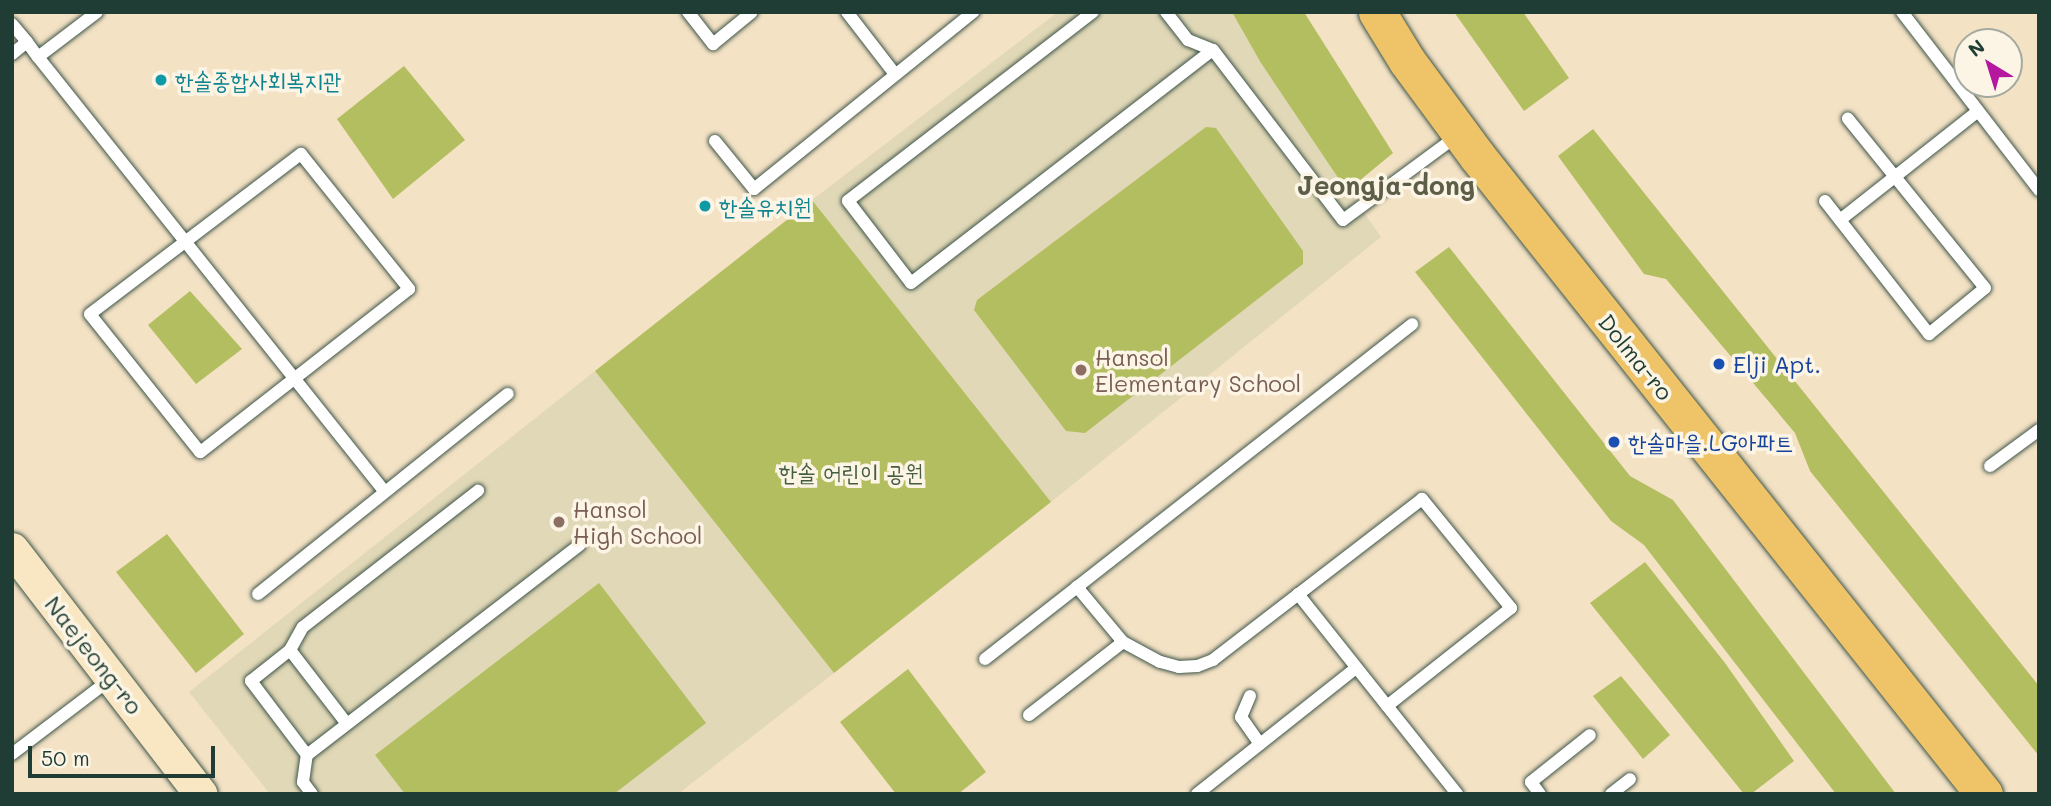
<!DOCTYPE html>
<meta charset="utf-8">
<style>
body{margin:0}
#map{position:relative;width:2051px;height:806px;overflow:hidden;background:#f4e2c5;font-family:Mali,"Poor Story",sans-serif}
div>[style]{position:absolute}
.built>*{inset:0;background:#e1d8b7}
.green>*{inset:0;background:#b3be60}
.roads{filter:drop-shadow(0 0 2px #3f564a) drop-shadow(0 0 2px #3f564a)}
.lane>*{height:12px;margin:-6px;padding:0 6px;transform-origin:6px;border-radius:6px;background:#fff}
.secondary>*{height:33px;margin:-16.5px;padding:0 16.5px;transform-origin:16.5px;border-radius:16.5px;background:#f9e7c3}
.primary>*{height:37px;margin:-18.5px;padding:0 18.5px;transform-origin:18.5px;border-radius:18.5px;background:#efc469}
.dots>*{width:19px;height:19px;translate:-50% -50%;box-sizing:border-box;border:4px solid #fcf5e5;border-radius:50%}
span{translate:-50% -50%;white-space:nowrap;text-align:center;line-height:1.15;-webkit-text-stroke:7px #fcf5e5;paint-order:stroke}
.culture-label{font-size:23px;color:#0d838f}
.left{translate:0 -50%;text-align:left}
.education-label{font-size:23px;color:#785e54}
.street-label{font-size:23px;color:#1f3d34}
.transit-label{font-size:23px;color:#164399}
.park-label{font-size:23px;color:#445d3f}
.quarter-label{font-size:26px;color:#5d5e48;font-weight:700}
.frame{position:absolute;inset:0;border:14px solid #1f3d34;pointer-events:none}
.north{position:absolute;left:1953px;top:28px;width:70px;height:70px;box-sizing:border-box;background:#fcf5e5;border:2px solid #a4ab9e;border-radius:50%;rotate:322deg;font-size:19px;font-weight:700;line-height:28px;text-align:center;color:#1f3d34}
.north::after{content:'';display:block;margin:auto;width:24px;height:32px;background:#b5179e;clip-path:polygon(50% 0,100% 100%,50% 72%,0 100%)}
.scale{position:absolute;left:28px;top:746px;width:187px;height:32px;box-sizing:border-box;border:4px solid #1f3d34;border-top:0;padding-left:9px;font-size:21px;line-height:24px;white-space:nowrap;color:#1f3d34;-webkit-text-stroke:5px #fcf5e5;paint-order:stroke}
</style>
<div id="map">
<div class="built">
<div style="clip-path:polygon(1058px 12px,1232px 12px,1302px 124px,1381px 237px,1051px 502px,812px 200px)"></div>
<div style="clip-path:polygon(595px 371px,834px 673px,678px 794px,270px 794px,189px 692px)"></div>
</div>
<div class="green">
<div style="clip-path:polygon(1232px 12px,1304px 12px,1393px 153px,1347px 191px,1261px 63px)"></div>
<div style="clip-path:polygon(1454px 12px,1523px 12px,1569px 78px,1524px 111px)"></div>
<div style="clip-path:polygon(404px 66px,465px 140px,393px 199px,337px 119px)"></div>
<div style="clip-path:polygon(1206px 127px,1216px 128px,1303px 251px,1303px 264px,1085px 433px,1066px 431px,974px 310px,977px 300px)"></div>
<div style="clip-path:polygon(1593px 129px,2039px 686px,2039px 756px,1810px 471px,1795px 433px,1666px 279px,1644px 274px,1558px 156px)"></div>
<div style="clip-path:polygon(812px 200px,1051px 502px,834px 673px,595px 371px)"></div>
<div style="clip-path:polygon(1449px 247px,1630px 476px,1673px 500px,1896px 794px,1836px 794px,1644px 545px,1611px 521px,1415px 272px)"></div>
<div style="clip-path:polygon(190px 291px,242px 349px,196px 384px,148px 325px)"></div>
<div style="clip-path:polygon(167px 534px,244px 634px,196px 673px,116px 572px)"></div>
<div style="clip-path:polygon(1645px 562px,1725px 663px,1794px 761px,1751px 794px,1744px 794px,1590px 603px)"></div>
<div style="clip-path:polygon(599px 583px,706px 723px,614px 794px,405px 794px,375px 755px)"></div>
<div style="clip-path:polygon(908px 669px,986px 772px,958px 794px,896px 794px,840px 722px)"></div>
<div style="clip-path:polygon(1621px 676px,1670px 735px,1643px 759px,1593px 696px)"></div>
</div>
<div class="roads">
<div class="lane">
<div style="left:688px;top:12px;width:41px;rotate:52deg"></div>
<div style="left:713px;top:44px;width:50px;rotate:-39.4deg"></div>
<div style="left:847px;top:12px;width:78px;rotate:52.3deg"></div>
<div style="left:1093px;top:12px;width:309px;rotate:142.4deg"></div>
<div style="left:848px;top:201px;width:103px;rotate:52.5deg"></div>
<div style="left:911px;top:283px;width:381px;rotate:-37.7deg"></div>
<div style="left:1166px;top:12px;width:36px;rotate:52deg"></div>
<div style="left:1188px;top:40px;width:27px;rotate:22deg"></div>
<div style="left:1213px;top:50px;width:214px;rotate:52.6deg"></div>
<div style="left:1343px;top:220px;width:142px;rotate:-36.4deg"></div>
<div style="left:1902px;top:12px;width:225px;rotate:52.4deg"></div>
<div style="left:12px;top:24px;width:23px;rotate:50deg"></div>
<div style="left:12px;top:54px;width:19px;rotate:-39deg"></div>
<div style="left:27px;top:42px;width:19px;rotate:54deg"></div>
<div style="left:38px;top:57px;width:74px;rotate:-37.3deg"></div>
<div style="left:38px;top:57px;width:556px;rotate:51.42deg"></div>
<div style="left:715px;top:141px;width:62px;rotate:50.9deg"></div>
<div style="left:754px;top:189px;width:282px;rotate:-38.9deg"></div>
<div style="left:301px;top:154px;width:173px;rotate:51.3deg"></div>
<div style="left:409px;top:289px;width:265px;rotate:142deg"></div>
<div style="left:200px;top:452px;width:176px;rotate:-128.6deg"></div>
<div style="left:90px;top:314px;width:265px;rotate:-37.2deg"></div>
<div style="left:1825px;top:201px;width:169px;rotate:52deg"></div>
<div style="left:1929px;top:334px;width:72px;rotate:-39.4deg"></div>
<div style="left:1985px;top:288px;width:218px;rotate:-129deg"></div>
<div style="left:1840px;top:220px;width:176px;rotate:-38.3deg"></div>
<div style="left:1990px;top:466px;width:61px;rotate:-36.3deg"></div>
<div style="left:258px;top:594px;width:320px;rotate:-38.7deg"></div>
<div style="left:1298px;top:594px;width:256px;rotate:51.5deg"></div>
<div style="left:290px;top:650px;width:93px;rotate:52.4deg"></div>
<div style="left:985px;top:659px;width:117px;rotate:-38deg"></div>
<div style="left:1250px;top:696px;width:23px;rotate:113deg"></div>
<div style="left:1241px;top:717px;width:33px;rotate:55deg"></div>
<div style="left:1387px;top:706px;width:158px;rotate:-38.3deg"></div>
<div style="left:1511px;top:608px;width:141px;rotate:-129.2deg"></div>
<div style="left:1422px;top:499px;width:264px;rotate:142.4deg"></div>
<div style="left:1213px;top:660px;width:17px;rotate:159deg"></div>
<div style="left:1197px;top:666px;width:18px;rotate:177deg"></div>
<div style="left:1179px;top:667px;width:20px;rotate:-165deg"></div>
<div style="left:1160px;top:662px;width:42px;rotate:-151.6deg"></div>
<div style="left:1123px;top:642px;width:72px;rotate:-129.9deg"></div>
<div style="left:1077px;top:587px;width:426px;rotate:-38.1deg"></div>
<div style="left:1029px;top:715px;width:119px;rotate:-37.8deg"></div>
<div style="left:12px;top:754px;width:126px;rotate:-37.2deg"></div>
<div style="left:307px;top:755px;width:93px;rotate:-127.1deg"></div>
<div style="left:251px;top:681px;width:50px;rotate:-38.5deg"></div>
<div style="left:290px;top:650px;width:26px;rotate:-61deg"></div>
<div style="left:303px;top:627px;width:222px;rotate:-37.9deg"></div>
<div style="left:312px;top:794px;width:15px;rotate:-127deg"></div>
<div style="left:303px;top:782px;width:27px;rotate:-82deg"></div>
<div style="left:307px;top:755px;width:344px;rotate:-37.6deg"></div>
<div style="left:1197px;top:794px;width:203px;rotate:-38.4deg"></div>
<div style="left:1540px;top:794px;width:15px;rotate:-127deg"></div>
<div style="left:1531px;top:782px;width:75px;rotate:-38.5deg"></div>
<div style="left:1611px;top:794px;width:24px;rotate:-38deg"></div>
</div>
<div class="secondary">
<div style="left:12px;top:549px;width:309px;rotate:52.4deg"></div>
</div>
<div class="primary">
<div style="left:1377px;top:12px;width:57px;rotate:58.5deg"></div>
<div style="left:1407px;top:61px;width:118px;rotate:53.6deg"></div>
<div style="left:1477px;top:156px;width:815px;rotate:51.53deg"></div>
</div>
</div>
<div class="dots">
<div style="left:161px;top:80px;background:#0f9aa8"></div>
<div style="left:705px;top:206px;background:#0f9aa8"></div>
<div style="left:1719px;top:364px;background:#1a4fb4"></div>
<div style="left:1081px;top:370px;background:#8d6e63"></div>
<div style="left:1614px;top:442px;background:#1a4fb4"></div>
<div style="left:559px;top:522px;background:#8d6e63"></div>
</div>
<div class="culture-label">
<span class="left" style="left:175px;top:80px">한솔종합사회복지관</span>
<span class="left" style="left:719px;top:206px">한솔유치원</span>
</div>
<div class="education-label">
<span class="left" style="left:1095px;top:370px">Hansol<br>Elementary School</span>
<span class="left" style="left:573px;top:522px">Hansol<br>High School</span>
</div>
<div class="street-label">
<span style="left:1636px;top:357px;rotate:51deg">Dolma-ro</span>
<span style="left:94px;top:655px;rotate:52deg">Naejeong-ro</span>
</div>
<div class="transit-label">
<span class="left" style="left:1733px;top:364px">Elji Apt.</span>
<span class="left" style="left:1628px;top:442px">한솔마을.LG아파트</span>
</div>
<div class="park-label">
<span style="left:851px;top:472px">한솔 어린이 공원</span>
</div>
<div class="quarter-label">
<span style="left:1386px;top:186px">Jeongja-dong</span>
</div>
<div class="frame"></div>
<div class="north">N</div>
<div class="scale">50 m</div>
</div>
